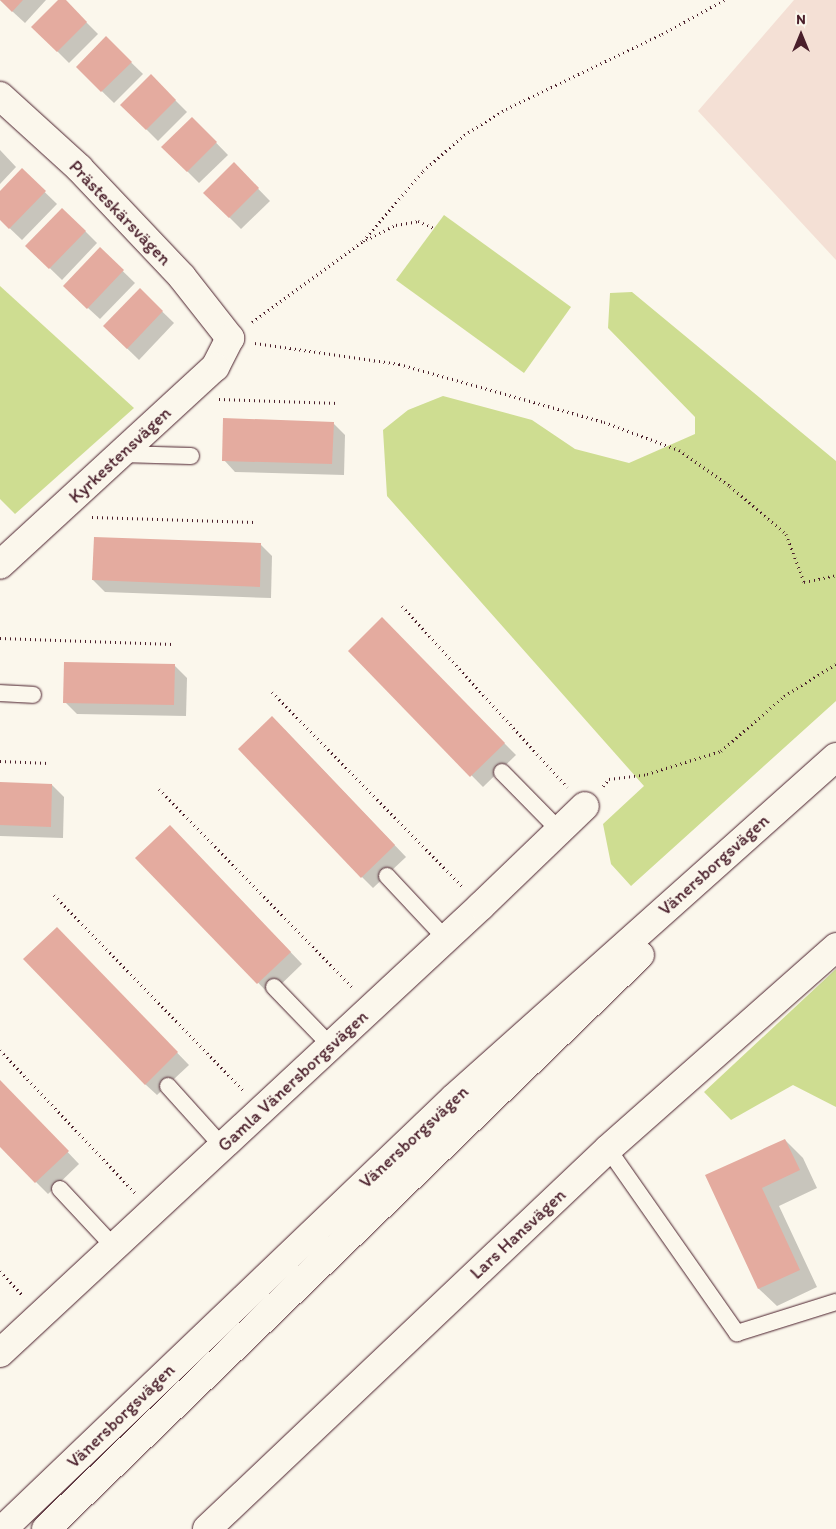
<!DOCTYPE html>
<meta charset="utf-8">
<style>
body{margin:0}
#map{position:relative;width:836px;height:1529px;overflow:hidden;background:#fbf7ec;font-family:Itim,sans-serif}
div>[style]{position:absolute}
.built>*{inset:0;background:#f4e0d5}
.green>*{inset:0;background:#cedd91}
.shadow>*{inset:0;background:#0003}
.building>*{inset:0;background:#e4ab9f}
.path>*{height:3px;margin-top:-1.5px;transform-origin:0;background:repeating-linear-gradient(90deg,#4a1f2b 0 1px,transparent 0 5px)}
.roads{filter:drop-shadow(0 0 1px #4a1f2b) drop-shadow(0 0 1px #4a1f2b)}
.service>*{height:16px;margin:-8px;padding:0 8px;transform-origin:8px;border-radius:8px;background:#fbf7ec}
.minor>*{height:28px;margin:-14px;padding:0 14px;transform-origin:14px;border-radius:14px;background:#fbf7ec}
.secondary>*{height:28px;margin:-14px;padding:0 14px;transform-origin:14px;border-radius:14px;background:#fbf7ec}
span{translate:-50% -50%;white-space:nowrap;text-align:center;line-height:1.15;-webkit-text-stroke:4px #fbf7ec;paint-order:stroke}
.street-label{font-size:18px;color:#4a1f2b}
.north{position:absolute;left:776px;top:10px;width:50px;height:50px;-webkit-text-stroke:4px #fbf7ec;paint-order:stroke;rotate:0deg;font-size:14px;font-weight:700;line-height:20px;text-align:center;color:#4a1f2b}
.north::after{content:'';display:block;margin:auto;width:18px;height:22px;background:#4a1f2b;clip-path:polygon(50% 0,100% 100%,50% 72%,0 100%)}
</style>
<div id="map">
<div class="built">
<div style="clip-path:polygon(794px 0,836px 0,836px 260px,698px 111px)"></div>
</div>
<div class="green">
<div style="clip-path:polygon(444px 215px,571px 307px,524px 373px,396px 280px)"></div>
<div style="clip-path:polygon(0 286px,134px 408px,15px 514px,0 499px)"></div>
<div style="clip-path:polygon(632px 292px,836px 461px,836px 701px,631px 886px,611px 864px,603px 824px,644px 786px,387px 496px,383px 430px,408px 410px,443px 396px,532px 420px,575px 449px,629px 463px,695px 434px,695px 417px,608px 328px,610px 293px)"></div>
<div style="clip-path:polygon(836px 969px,836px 1107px,793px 1085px,731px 1120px,704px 1092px)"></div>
</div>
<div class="shadow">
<div style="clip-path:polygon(0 0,46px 0,25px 23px)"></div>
<div style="clip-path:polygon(60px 0,64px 0,98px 34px,69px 63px,33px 27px)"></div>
<div style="clip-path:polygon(106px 38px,143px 74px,114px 103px,77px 67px)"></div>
<div style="clip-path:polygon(151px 76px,187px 112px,158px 141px,122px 105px)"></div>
<div style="clip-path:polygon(192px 118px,228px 155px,199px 183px,163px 147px)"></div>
<div style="clip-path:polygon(0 150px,16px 167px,0 184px)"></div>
<div style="clip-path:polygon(234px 164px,270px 201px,241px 229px,205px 193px)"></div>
<div style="clip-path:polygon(22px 170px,57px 204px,22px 240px,0 219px,0 193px)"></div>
<div style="clip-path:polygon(85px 231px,97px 243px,62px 280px,27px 246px)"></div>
<div style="clip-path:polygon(100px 249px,135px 283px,100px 319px,77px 298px)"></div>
<div style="clip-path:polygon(140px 290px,174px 323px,139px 360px,104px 326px)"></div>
<div style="clip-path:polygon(333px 423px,345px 435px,344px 475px,235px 472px,224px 460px)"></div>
<div style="clip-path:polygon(260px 544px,272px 556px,271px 598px,105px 592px,93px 580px)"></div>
<div style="clip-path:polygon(382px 619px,516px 755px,483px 787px,349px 651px)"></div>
<div style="clip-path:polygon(175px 666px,187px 678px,186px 716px,77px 714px,65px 702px)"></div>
<div style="clip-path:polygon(284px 729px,406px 857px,373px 888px,362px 877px)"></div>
<div style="clip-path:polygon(0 784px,52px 785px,64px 797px,63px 838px,0 836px)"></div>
<div style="clip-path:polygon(181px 838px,302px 964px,270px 995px,137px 858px)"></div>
<div style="clip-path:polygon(57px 929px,189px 1065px,157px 1095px,145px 1084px)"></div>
<div style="clip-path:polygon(0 1081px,79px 1164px,48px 1194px,0 1146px)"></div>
<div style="clip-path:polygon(785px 1140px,803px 1158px,817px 1188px,779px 1206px,817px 1287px,777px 1306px,759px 1289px,707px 1176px)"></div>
</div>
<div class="building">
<div style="clip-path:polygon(0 0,23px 0,12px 12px)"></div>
<div style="clip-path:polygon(58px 0,66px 0,87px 22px,57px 52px,31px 27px)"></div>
<div style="clip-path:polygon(106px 36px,132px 62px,101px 92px,76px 67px)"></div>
<div style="clip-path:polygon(151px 74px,176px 100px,146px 130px,120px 105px)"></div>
<div style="clip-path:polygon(192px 117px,217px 142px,187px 172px,161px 147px)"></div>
<div style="clip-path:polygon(234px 162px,259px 188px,229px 218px,203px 193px)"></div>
<div style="clip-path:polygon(22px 168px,46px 191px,9px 229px,0 220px,0 191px)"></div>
<div style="clip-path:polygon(62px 208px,86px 231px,49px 269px,25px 246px)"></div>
<div style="clip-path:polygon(100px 247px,124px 270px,87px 309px,63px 286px)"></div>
<div style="clip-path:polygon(140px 288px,163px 311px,127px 349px,103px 326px)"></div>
<div style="clip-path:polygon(223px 418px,334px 422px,332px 464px,222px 461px)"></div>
<div style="clip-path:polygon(94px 537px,261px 543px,260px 587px,92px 580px)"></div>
<div style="clip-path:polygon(382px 617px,505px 743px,470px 777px,348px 651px)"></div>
<div style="clip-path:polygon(64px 662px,175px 664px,174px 705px,63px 703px)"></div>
<div style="clip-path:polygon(272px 716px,395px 845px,361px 878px,238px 749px)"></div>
<div style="clip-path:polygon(0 782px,52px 784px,51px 827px,0 825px)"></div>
<div style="clip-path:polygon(170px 825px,291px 952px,257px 984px,135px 858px)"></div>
<div style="clip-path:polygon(57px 927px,178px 1052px,145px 1085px,23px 959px)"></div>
<div style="clip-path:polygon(0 1080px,69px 1151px,35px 1183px,0 1147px)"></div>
<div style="clip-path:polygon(785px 1139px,800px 1170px,762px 1188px,800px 1270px,758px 1289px,705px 1175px)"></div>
</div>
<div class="path">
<div style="left:366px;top:240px;width:34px;rotate:-27deg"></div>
<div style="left:396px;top:225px;width:22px;rotate:-10deg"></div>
<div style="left:418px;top:221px;width:17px;rotate:24deg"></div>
<div style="left:252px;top:322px;width:137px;rotate:-36.1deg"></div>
<div style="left:363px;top:241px;width:92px;rotate:-49.4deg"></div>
<div style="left:423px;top:171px;width:55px;rotate:-41.3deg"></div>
<div style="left:464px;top:135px;width:49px;rotate:-31.8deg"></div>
<div style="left:506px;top:109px;width:173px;rotate:-25.7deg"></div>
<div style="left:662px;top:34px;width:71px;rotate:-28.7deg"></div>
<div style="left:255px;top:343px;width:146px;rotate:8.3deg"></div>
<div style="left:399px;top:364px;width:213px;rotate:15.8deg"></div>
<div style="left:604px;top:422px;width:80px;rotate:20.5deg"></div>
<div style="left:679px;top:450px;width:62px;rotate:35.2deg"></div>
<div style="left:730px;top:486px;width:74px;rotate:40.6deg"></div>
<div style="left:786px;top:534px;width:51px;rotate:69.4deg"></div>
<div style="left:804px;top:582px;width:33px;rotate:-12deg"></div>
<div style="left:219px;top:399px;width:120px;rotate:1.9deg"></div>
<div style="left:92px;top:517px;width:163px;rotate:1.8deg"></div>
<div style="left:402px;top:606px;width:245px;rotate:47.6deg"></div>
<div style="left:0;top:638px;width:173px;rotate:2deg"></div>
<div style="left:272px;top:692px;width:272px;rotate:45.6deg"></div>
<div style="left:0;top:761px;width:49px;rotate:2.3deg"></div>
<div style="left:603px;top:786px;width:9px;rotate:-49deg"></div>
<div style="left:609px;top:779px;width:38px;rotate:-7deg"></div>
<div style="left:647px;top:774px;width:77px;rotate:-17.3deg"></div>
<div style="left:721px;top:751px;width:84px;rotate:-41.1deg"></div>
<div style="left:784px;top:696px;width:61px;rotate:-31.6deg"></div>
<div style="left:159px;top:789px;width:278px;rotate:45.7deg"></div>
<div style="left:54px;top:895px;width:272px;rotate:45.9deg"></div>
<div style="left:0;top:1050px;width:197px;rotate:46.6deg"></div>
<div style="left:0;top:1271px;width:34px;rotate:47deg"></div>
</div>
<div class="roads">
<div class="service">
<div style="left:120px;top:454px;width:71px;rotate:1.6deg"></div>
<div style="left:0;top:693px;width:33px;rotate:3deg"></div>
<div style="left:502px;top:772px;width:83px;rotate:45.5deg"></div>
<div style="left:387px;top:876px;width:86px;rotate:46.9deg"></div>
<div style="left:274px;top:987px;width:82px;rotate:46deg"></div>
<div style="left:168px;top:1086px;width:82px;rotate:48deg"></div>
<div style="left:608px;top:1149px;width:225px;rotate:55deg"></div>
<div style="left:737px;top:1333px;width:104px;rotate:-17.4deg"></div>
<div style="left:60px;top:1189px;width:79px;rotate:47deg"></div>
</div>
<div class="minor">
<div style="left:0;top:96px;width:107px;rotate:42.3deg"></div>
<div style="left:79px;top:168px;width:150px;rotate:46.6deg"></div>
<div style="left:182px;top:277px;width:78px;rotate:51.8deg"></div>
<div style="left:230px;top:338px;width:33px;rotate:117deg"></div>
<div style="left:215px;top:367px;width:292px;rotate:137.4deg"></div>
<div style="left:0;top:1353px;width:657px;rotate:-42.9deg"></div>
<div style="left:481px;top:906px;width:144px;rotate:-43.9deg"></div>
<div style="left:207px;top:1529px;width:552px;rotate:-43.46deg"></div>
<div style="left:608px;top:1149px;width:305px;rotate:-41.5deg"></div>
</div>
<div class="secondary">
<div style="left:3px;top:1529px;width:624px;rotate:-43.7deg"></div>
<div style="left:454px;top:1098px;width:512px;rotate:-41.75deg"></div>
<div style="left:46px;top:1529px;width:826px;rotate:-44.02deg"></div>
</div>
</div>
<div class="street-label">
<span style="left:120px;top:213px;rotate:46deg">Prästeskärsvägen</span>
<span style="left:120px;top:455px;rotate:-43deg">Kyrkestensvägen</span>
<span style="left:714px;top:865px;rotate:-42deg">Vänersborgsvägen</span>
<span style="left:293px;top:1081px;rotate:-43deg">Gamla Vänersborgsvägen</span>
<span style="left:414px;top:1137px;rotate:-43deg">Vänersborgsvägen</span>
<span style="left:518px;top:1234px;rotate:-43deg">Lars Hansvägen</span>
<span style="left:121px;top:1416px;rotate:-44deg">Vänersborgsvägen</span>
</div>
<div class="north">N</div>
</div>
